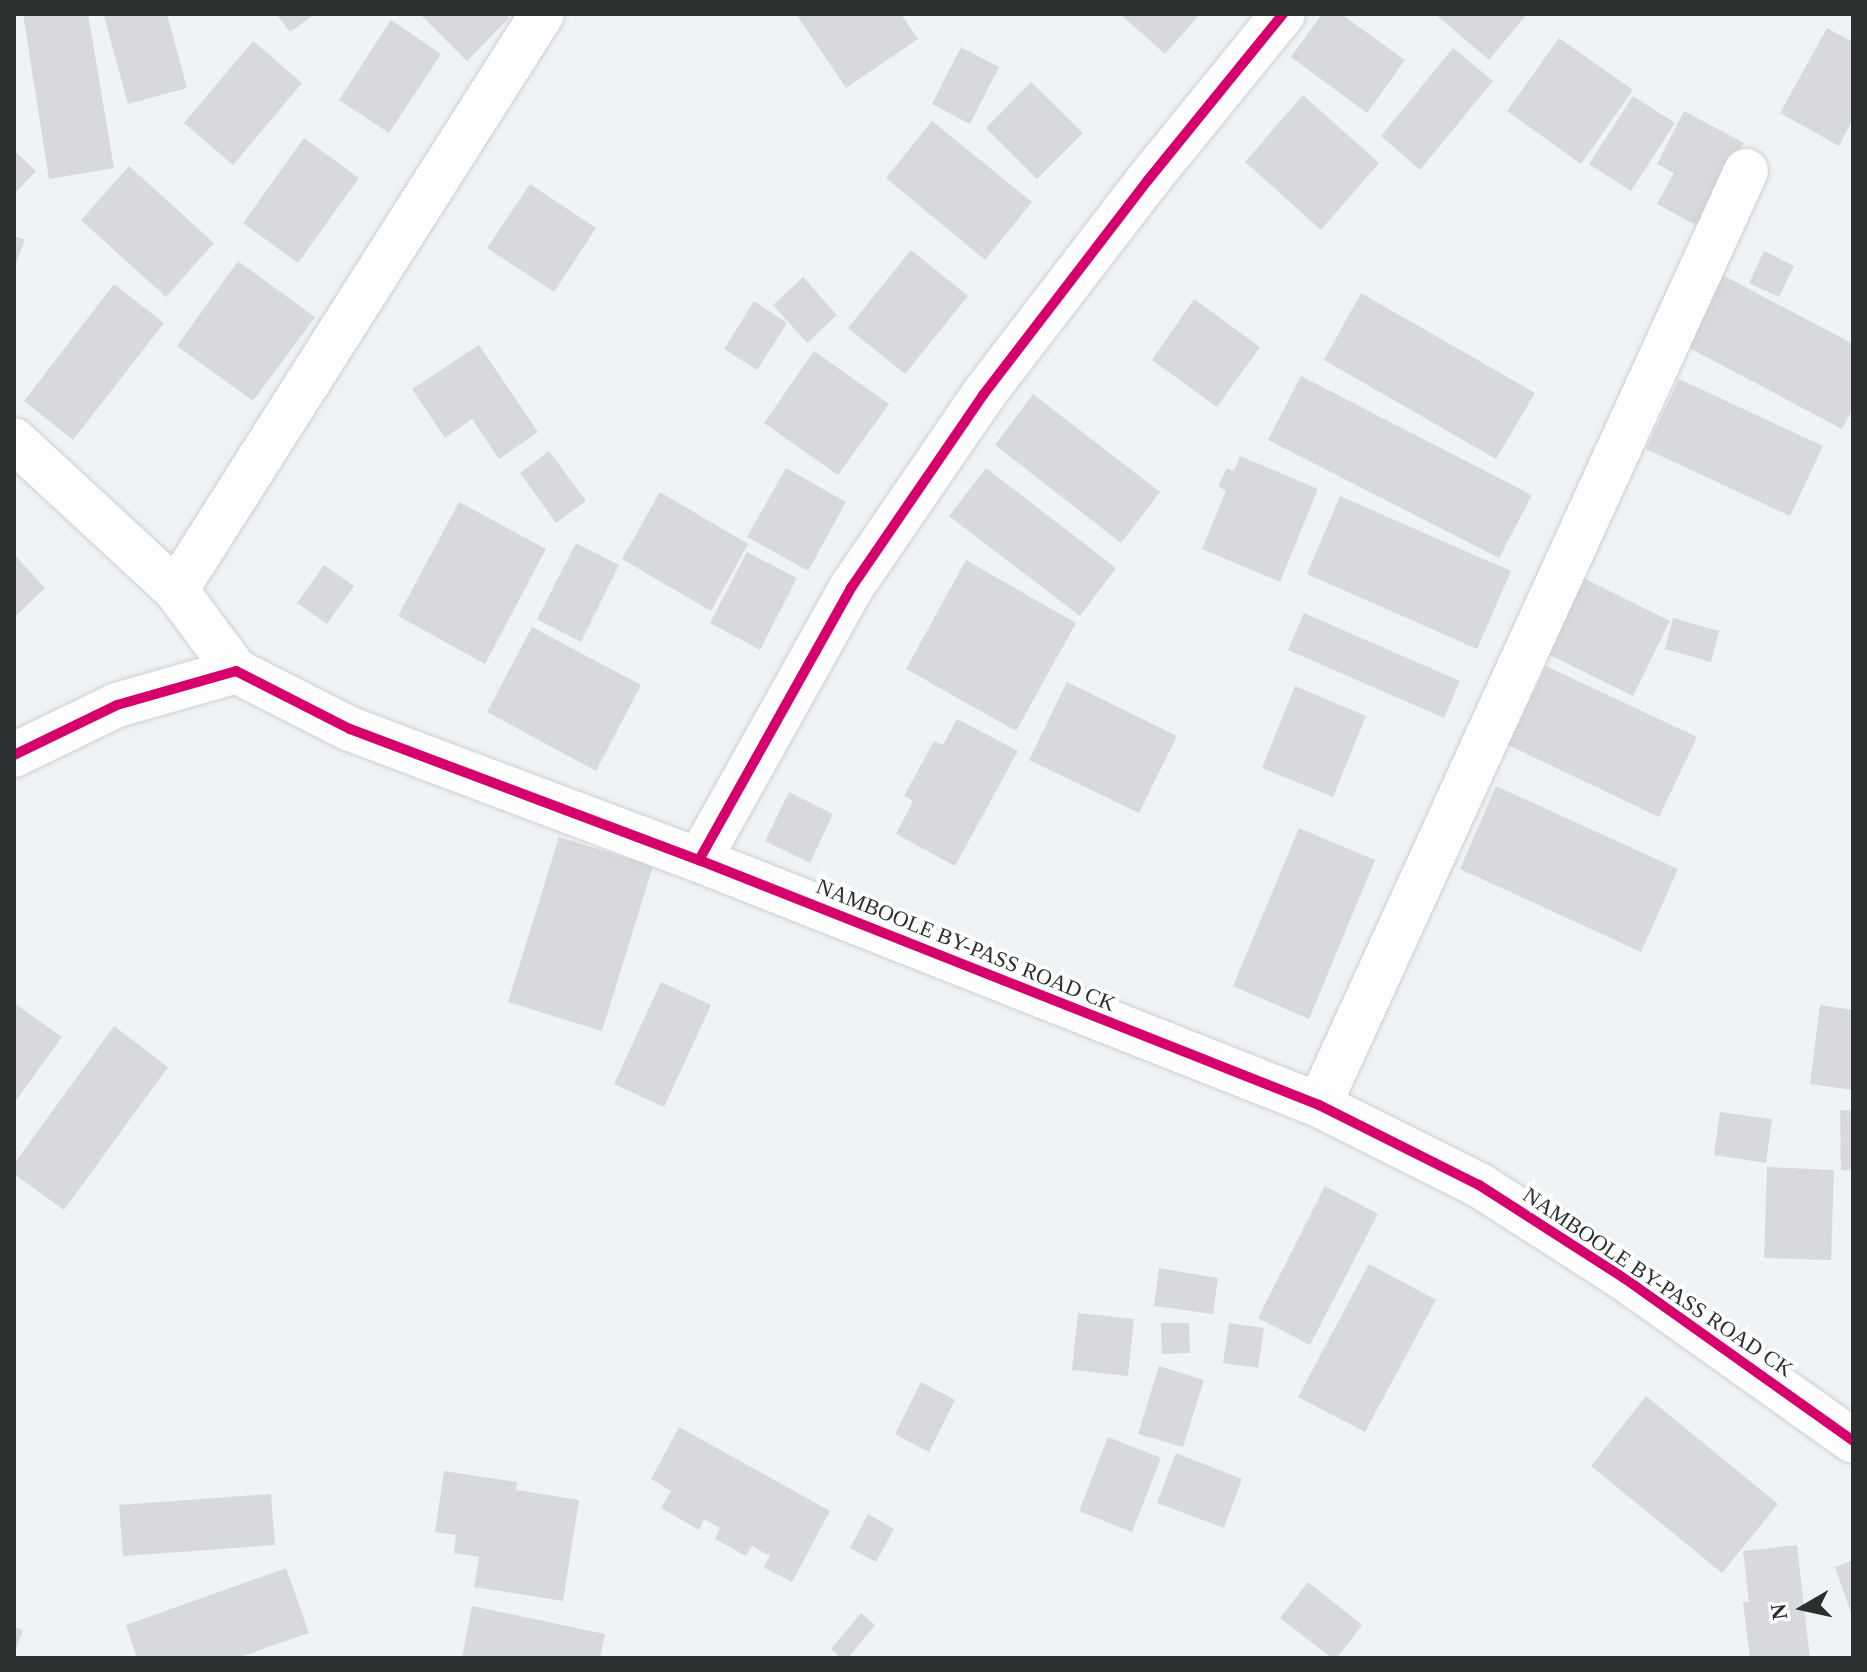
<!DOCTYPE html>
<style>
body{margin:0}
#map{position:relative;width:1867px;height:1672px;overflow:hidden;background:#f0f3f6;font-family:Georgia,serif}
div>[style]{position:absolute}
.building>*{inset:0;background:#d7d9dc}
.roads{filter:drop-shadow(0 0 2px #ced0d3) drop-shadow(0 0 2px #ced0d3)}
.minor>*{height:44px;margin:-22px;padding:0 22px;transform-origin:22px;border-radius:22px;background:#fdfdfe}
.cycleway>*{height:10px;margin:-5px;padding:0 5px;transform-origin:5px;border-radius:5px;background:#d6006c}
span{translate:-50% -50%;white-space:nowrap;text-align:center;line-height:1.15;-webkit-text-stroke:7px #fff;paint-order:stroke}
.street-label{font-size:22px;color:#2c2f30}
.frame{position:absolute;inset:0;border:16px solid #2c2f30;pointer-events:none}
.north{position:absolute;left:1763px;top:1568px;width:80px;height:80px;-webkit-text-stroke:6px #fff;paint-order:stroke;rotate:261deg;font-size:22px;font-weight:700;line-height:32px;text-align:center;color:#2c2f30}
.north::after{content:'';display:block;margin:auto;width:28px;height:36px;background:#2c2f30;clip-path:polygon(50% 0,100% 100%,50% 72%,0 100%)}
</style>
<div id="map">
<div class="building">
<div style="clip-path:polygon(23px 14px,88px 14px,114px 168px,49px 179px)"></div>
<div style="clip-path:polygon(110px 14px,167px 14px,187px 88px,128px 104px,104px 16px)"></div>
<div style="clip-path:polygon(276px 14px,315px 14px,290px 32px)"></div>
<div style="clip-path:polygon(420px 14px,505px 14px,509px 18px,467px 61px)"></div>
<div style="clip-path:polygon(796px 14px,901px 14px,918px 39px,846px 88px)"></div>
<div style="clip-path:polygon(1120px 14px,1200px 14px,1165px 54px)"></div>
<div style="clip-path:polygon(1322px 14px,1341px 14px,1405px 60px,1367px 113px,1291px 57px)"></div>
<div style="clip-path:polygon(1435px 14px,1527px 14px,1489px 60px)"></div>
<div style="clip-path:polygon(391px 20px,441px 54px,389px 133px,339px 100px)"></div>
<div style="clip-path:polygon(1827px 28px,1853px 42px,1853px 119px,1839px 146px,1780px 113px)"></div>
<div style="clip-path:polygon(1559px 38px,1633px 90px,1581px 164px,1507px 111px)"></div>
<div style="clip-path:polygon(253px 41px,302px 83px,233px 165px,184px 123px)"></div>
<div style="clip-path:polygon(961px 47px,999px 67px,970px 124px,932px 104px)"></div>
<div style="clip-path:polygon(1453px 48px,1493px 81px,1420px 170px,1381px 136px)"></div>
<div style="clip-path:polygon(1031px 82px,1083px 133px,1037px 179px,986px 128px)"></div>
<div style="clip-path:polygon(1303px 95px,1379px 163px,1321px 230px,1245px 162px)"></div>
<div style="clip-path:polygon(1633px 96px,1675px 123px,1631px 191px,1589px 164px)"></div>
<div style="clip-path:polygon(1684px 111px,1744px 143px,1699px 227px,1657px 204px,1674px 173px,1657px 164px)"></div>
<div style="clip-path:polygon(932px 121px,1032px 202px,985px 260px,886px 178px)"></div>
<div style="clip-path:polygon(304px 138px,359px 178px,298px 263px,243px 223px)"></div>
<div style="clip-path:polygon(14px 150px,36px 171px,14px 194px)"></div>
<div style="clip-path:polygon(129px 166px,214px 243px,166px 297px,81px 220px)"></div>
<div style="clip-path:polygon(530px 184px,596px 228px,554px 292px,487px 248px)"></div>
<div style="clip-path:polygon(14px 236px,25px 240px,14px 268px)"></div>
<div style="clip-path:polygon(911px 250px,968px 296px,905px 374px,848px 328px)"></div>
<div style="clip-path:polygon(1764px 251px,1794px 266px,1779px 297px,1749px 283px)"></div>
<div style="clip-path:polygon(238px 261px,315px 317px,253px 401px,177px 346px)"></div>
<div style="clip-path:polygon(1715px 271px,1853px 344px,1853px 408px,1842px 429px,1678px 342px)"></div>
<div style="clip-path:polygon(803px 277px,837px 315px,807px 343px,773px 305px)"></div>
<div style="clip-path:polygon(114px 284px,164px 323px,73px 440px,24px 401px)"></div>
<div style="clip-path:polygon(1361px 293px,1535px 393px,1496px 459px,1324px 360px)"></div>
<div style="clip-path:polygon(1194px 299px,1260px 347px,1217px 407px,1152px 360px)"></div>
<div style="clip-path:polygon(754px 301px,787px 323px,757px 370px,724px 349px)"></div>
<div style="clip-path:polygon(479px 345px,538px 432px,499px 459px,472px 419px,445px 438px,412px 389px)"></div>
<div style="clip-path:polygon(814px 351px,889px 404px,838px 475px,764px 423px)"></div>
<div style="clip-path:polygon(1301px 376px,1532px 495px,1499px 558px,1268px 440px)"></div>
<div style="clip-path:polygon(1679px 379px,1823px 446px,1790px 516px,1646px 449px)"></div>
<div style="clip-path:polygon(1033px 394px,1160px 492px,1121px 543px,995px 445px)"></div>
<div style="clip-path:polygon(549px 451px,586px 501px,556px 523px,520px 473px)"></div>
<div style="clip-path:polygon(1240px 456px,1318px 489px,1280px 582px,1202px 549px,1226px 491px,1218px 486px,1227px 468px,1234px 471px)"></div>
<div style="clip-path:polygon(786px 468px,846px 502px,808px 571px,747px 537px)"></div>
<div style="clip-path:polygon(986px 468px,1116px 568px,1080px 616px,949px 516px)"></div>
<div style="clip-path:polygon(660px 492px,748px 544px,711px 611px,622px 559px)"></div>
<div style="clip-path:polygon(1340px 496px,1511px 571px,1477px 649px,1307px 574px)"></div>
<div style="clip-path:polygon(459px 502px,546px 549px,485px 664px,398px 616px)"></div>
<div style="clip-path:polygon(576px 543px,619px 565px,581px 642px,537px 619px)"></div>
<div style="clip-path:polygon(747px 552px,797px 578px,760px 650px,710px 623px)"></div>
<div style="clip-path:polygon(14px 554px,45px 588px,14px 618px)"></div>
<div style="clip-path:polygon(966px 560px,1076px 623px,1016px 731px,906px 669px)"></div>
<div style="clip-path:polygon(324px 565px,354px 586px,327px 624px,297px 603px)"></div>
<div style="clip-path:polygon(1581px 577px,1670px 621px,1633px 696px,1544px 652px)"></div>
<div style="clip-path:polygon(1304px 613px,1460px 681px,1444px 718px,1288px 650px)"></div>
<div style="clip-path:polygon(1673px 618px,1719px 631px,1711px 662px,1665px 649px)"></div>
<div style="clip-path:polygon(532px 627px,641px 685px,596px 771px,487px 712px)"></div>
<div style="clip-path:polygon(1546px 666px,1697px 737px,1659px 817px,1508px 745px)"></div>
<div style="clip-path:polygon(1067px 682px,1177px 736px,1139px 813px,1029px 760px)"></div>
<div style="clip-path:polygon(1295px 686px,1366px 716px,1333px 797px,1262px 768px)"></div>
<div style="clip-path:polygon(957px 719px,1018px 751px,955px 866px,896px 834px,913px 801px,904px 796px,934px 741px,943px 745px)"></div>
<div style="clip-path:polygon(1496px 786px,1678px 869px,1641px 952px,1460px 869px)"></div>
<div style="clip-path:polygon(789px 792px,833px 814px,810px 863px,765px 841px)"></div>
<div style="clip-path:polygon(1299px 828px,1375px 860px,1309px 1019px,1233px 986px)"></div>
<div style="clip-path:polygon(559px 837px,653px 866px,602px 1031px,508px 1002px)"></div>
<div style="clip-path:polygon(661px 982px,711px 1005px,664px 1107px,614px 1084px)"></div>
<div style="clip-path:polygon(14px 1003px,62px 1037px,14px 1103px)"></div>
<div style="clip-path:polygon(1820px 1005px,1853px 1010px,1853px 1090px,1810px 1084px)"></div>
<div style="clip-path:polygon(114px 1026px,168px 1067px,64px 1210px,14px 1174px,14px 1164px)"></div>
<div style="clip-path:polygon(1840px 1110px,1853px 1110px,1853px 1170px,1841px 1170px)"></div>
<div style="clip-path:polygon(1720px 1112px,1772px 1119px,1766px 1163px,1714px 1155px)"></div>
<div style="clip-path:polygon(1767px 1167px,1834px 1170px,1831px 1260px,1764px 1258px)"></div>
<div style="clip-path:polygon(1325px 1186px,1378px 1214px,1310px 1345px,1258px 1318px)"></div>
<div style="clip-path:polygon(1369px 1264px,1436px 1300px,1365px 1432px,1298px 1397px)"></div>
<div style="clip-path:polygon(1159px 1268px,1218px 1278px,1213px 1314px,1154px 1306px)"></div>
<div style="clip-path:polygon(1078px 1313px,1134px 1319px,1128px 1376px,1072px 1370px)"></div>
<div style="clip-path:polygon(1161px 1323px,1189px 1323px,1190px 1353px,1162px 1354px)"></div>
<div style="clip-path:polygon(1229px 1323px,1264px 1328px,1258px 1368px,1223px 1363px)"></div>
<div style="clip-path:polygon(1159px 1366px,1204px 1380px,1183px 1447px,1138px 1434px)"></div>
<div style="clip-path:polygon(921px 1382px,955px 1400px,929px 1452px,895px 1434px)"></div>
<div style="clip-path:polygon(1646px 1396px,1778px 1504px,1722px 1573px,1591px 1466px)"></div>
<div style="clip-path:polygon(679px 1427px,830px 1511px,792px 1582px,763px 1567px,770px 1556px,752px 1546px,746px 1556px,715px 1539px,720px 1528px,704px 1519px,699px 1530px,661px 1508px,671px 1491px,651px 1479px)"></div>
<div style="clip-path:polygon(1108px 1437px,1161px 1458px,1132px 1532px,1079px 1511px)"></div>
<div style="clip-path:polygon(1176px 1453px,1242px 1479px,1224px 1528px,1157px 1503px)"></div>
<div style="clip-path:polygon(444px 1471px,517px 1482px,516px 1490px,579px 1500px,563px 1601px,474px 1587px,479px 1557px,454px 1553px,456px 1535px,435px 1532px)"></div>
<div style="clip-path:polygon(271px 1494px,275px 1545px,123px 1556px,119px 1505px)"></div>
<div style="clip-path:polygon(868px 1514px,894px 1529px,876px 1562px,850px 1548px)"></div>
<div style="clip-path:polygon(1797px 1545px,1810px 1658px,1750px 1658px,1743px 1602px,1749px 1602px,1743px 1551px)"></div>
<div style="clip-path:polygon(1853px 1560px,1853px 1619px,1835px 1567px)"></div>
<div style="clip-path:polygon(286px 1568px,309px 1633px,237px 1658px,137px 1658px,126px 1625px)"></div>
<div style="clip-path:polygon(1308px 1582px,1362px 1625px,1337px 1658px,1332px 1658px,1280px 1618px)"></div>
<div style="clip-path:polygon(472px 1606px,605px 1634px,600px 1658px,462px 1658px)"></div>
<div style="clip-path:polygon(861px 1613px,875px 1625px,848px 1658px,841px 1658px,831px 1649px)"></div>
<div style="clip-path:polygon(14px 1627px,23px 1630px,14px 1654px)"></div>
</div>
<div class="roads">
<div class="minor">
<div style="left:14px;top:440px;width:221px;rotate:42.8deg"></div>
<div style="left:176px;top:590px;width:101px;rotate:53.5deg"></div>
<div style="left:176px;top:590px;width:682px;rotate:-57.57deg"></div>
<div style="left:14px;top:755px;width:114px;rotate:-25.9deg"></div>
<div style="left:117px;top:705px;width:124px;rotate:-15.9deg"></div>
<div style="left:236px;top:671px;width:128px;rotate:27deg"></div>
<div style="left:350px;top:729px;width:373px;rotate:20.6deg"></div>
<div style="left:699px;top:860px;width:667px;rotate:21.56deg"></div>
<div style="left:1319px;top:1105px;width:179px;rotate:26.6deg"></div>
<div style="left:1479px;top:1185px;width:172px;rotate:32.7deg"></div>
<div style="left:1624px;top:1278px;width:281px;rotate:35.4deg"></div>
<div style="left:699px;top:860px;width:312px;rotate:-60.8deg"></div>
<div style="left:851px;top:588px;width:234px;rotate:-55.6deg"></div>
<div style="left:983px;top:395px;width:271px;rotate:-52.5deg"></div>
<div style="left:1148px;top:180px;width:214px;rotate:-50.9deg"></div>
<div style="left:1319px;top:1105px;width:1027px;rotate:-65.43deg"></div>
</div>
</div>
<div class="cycleway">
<div style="left:14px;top:755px;width:114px;rotate:-25.9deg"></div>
<div style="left:117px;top:705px;width:124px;rotate:-15.9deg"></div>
<div style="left:236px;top:671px;width:128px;rotate:27deg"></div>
<div style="left:350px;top:729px;width:373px;rotate:20.6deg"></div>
<div style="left:699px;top:860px;width:667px;rotate:21.56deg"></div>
<div style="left:1319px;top:1105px;width:179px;rotate:26.6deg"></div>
<div style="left:1479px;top:1185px;width:172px;rotate:32.7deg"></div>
<div style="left:1624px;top:1278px;width:281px;rotate:35.4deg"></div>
<div style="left:699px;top:860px;width:312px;rotate:-60.8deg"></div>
<div style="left:851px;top:588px;width:234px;rotate:-55.6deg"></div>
<div style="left:983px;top:395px;width:271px;rotate:-52.5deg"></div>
<div style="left:1148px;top:180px;width:214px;rotate:-50.9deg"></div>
</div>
<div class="street-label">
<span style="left:966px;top:945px;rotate:22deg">NAMBOOLE BY-PASS ROAD CK</span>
<span style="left:1658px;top:1282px;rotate:34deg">NAMBOOLE BY-PASS ROAD CK</span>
</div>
<div class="frame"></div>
<div class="north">N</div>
</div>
